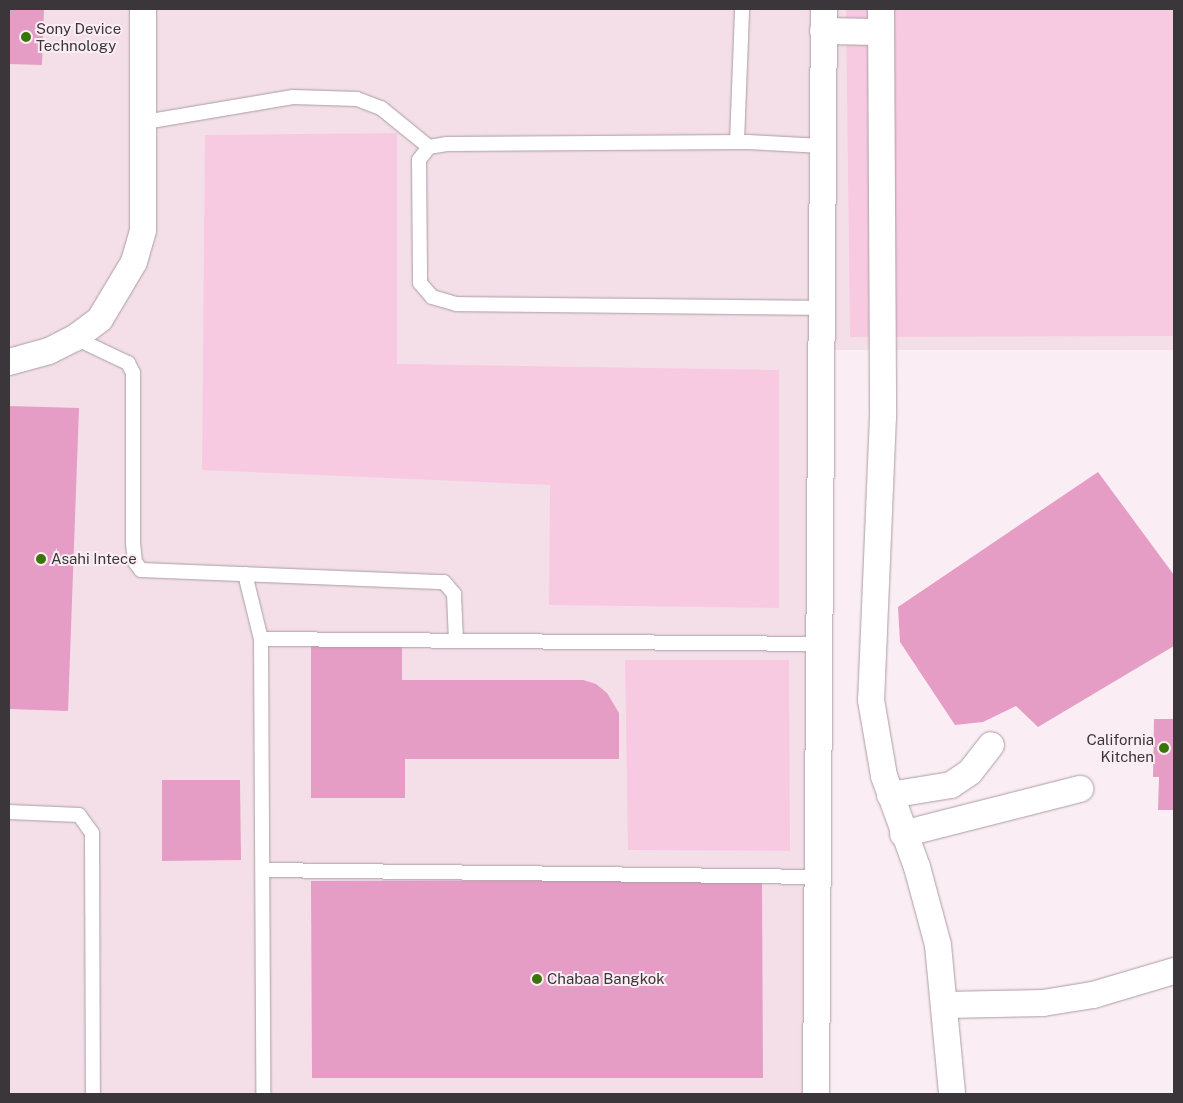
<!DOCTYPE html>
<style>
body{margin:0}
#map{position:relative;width:1183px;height:1103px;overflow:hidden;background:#fbedf4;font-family:"Public Sans",sans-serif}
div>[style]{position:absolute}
.built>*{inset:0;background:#f4dfe9}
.green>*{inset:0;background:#f8cae2}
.building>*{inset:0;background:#e59dc5}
.roads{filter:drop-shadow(0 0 1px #aa9da4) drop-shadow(0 0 1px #aa9da4)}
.lane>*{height:14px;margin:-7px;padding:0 7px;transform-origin:7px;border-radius:7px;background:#fff}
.street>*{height:26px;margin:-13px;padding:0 13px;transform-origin:13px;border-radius:13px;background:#fff}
.dots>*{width:14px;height:14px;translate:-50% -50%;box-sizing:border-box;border:2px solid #fbedf4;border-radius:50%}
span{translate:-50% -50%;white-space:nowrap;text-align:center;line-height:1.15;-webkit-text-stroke:4px #fbedf4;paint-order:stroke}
.poi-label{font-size:15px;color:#3b3639}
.left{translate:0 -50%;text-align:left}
.right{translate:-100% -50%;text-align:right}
.frame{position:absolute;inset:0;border:10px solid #3b3639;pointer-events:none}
</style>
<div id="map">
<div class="built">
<div style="clip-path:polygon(9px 9px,1174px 9px,1174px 350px,834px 350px,826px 1094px,9px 1094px)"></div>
</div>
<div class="green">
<div style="clip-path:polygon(846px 9px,1174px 9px,1174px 336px,850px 337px)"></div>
<div style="clip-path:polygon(397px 133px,397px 364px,779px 370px,779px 608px,549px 605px,550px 485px,202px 470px,205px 135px)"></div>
<div style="clip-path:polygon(625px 660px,789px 660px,790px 851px,628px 850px)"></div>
</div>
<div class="building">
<div style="clip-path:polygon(9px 9px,44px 9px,42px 65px,9px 64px)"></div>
<div style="clip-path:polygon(9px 406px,79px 408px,68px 711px,9px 709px)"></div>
<div style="clip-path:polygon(1098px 472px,1174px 575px,1174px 646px,1038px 727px,1016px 706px,983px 722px,955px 725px,900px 642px,898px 607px)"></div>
<div style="clip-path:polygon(311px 644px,402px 644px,402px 680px,583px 680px,596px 684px,607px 693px,619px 713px,619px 759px,405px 759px,405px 798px,311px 798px)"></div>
<div style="clip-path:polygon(1154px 719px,1174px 719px,1174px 810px,1158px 810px,1159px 777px,1153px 777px)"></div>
<div style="clip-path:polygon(162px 780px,240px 780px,241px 860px,162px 861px)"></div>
<div style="clip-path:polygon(762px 880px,763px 1078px,312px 1078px,311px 881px)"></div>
</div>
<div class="roads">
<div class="lane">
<div style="left:145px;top:122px;width:150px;rotate:-9.6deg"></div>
<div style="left:293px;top:97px;width:64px;rotate:1.8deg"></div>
<div style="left:357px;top:99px;width:26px;rotate:21deg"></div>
<div style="left:381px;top:108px;width:62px;rotate:39.1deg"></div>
<div style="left:737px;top:142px;width:133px;rotate:-87.8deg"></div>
<div style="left:822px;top:146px;width:74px;rotate:-176.9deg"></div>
<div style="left:748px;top:142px;width:301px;rotate:179.6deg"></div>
<div style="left:447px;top:144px;width:18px;rotate:171deg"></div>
<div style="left:429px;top:147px;width:16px;rotate:128deg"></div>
<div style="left:419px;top:160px;width:123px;rotate:89.5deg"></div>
<div style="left:420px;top:283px;width:18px;rotate:49deg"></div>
<div style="left:432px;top:297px;width:25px;rotate:16deg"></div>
<div style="left:456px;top:304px;width:368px;rotate:0.6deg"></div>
<div style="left:75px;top:338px;width:59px;rotate:25.3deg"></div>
<div style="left:128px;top:363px;width:11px;rotate:63deg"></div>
<div style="left:133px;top:373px;width:170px;rotate:90deg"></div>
<div style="left:133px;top:543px;width:19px;rotate:84deg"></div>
<div style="left:135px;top:562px;width:10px;rotate:53deg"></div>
<div style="left:141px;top:570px;width:303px;rotate:2.3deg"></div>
<div style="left:444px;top:582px;width:16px;rotate:50deg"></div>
<div style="left:454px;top:594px;width:47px;rotate:87.6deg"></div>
<div style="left:245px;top:574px;width:67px;rotate:76.2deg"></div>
<div style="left:261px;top:639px;width:455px;rotate:89.7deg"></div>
<div style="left:261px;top:639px;width:560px;rotate:0.51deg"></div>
<div style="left:9px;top:812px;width:70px;rotate:2.5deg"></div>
<div style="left:79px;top:815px;width:22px;rotate:54deg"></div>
<div style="left:92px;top:833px;width:261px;rotate:89.8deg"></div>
<div style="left:263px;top:870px;width:555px;rotate:0.72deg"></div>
</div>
<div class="street">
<div style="left:881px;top:9px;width:407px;rotate:89.7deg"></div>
<div style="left:883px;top:416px;width:284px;rotate:92.4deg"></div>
<div style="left:871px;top:700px;width:77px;rotate:80.3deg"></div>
<div style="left:884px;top:776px;width:97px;rotate:70.1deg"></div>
<div style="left:917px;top:867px;width:81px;rotate:74.9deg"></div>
<div style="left:938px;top:945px;width:150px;rotate:84.6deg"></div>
<div style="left:823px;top:31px;width:57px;rotate:1deg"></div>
<div style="left:9px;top:362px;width:41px;rotate:-15.4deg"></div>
<div style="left:49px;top:351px;width:29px;rotate:-27deg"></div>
<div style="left:75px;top:338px;width:31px;rotate:-37deg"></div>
<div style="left:100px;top:319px;width:66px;rotate:-59.2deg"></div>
<div style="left:134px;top:262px;width:33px;rotate:-74deg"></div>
<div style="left:143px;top:230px;width:221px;rotate:-90deg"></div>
<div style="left:890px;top:795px;width:62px;rotate:-9.3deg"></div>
<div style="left:951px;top:785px;width:23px;rotate:-34deg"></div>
<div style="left:970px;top:772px;width:34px;rotate:-52deg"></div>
<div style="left:903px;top:834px;width:183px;rotate:-14.3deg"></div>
<div style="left:945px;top:1005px;width:98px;rotate:-1.2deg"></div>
<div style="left:1043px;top:1003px;width:51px;rotate:-9.1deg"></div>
<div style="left:1093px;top:995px;width:84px;rotate:-16.5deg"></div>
<div style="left:816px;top:1094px;width:1085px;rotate:-89.58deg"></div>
</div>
</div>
<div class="dots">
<div style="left:26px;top:37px;background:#3a7509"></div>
<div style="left:41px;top:559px;background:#3a7509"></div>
<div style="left:1164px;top:748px;background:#3a7509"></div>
<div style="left:537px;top:979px;background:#3a7509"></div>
</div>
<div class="poi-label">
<span class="left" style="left:36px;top:37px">Sony Device<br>Technology</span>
<span class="left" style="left:51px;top:559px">Asahi Intece</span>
<span class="right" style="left:1154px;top:748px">California<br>Kitchen</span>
<span class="left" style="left:547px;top:979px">Chabaa Bangkok</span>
</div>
<div class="frame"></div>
</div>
